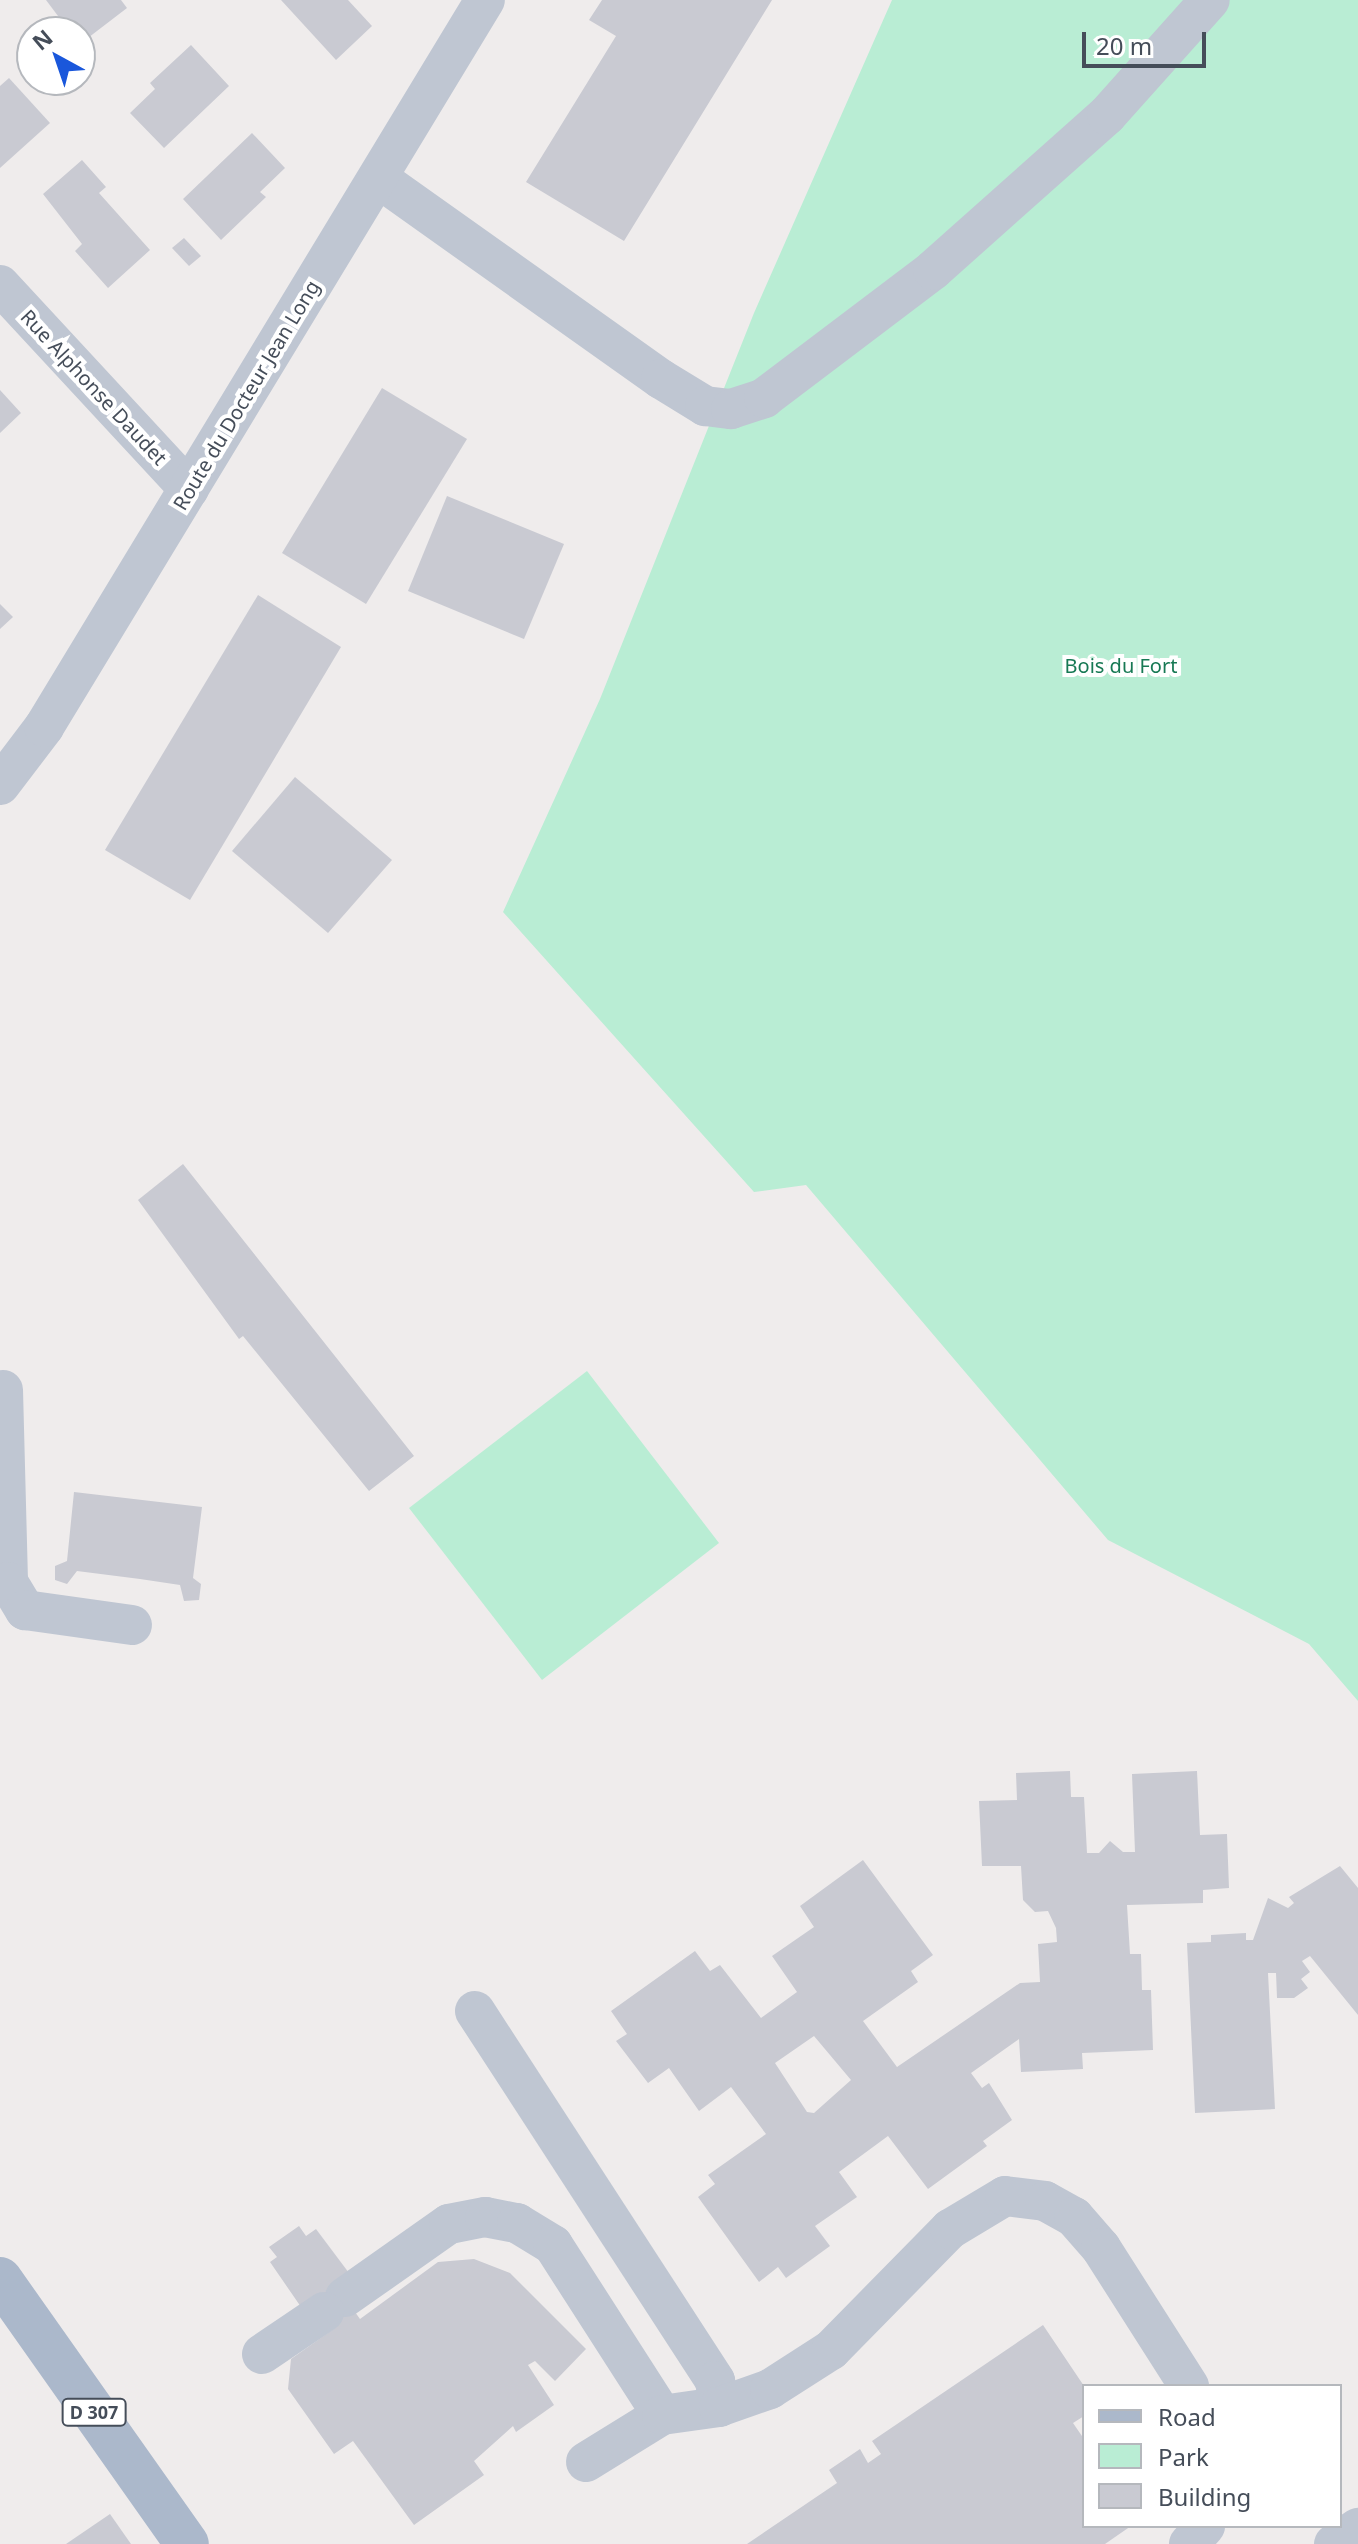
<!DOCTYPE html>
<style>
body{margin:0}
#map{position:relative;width:1358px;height:2544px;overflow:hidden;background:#efecec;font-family:"Noto Sans",sans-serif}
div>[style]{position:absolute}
.green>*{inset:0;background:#b9edd4}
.building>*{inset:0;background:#c9cad2}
.minor>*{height:40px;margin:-20px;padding:0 20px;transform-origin:20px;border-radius:20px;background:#bfc6d2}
.major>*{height:44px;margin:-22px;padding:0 22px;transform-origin:22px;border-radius:22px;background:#abb8cb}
span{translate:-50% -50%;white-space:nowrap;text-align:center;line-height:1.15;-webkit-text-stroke:8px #fff;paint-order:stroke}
.shield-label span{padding:2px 6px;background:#fff;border:2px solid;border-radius:6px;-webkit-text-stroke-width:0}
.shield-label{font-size:18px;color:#454d59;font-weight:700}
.street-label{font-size:20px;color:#454d59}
.park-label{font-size:20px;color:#177954}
.legend{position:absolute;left:1082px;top:2384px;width:260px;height:144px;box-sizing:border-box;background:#fff;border:2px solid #b5b8bd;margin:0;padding:10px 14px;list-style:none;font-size:24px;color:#454d59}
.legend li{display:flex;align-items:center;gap:16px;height:40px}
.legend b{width:40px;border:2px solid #b5b8bd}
.north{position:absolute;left:16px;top:16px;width:80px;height:80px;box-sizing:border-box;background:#fff;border:2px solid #b5b8bd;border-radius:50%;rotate:320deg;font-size:22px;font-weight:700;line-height:32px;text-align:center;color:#454d59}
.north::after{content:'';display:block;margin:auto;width:28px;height:36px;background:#1a57db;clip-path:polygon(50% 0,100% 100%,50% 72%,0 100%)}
.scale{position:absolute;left:1082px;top:32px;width:124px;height:36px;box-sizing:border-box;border:4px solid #454d59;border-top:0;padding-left:10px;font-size:24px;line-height:28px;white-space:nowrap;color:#454d59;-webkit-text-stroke:6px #fff;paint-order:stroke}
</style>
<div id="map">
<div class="green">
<div style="clip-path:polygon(892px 0,1358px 0,1358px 1701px,1309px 1644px,1108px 1540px,806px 1185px,754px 1192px,503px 912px,600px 699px,754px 313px)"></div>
<div style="clip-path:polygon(587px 1371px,719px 1543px,542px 1680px,409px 1508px)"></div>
</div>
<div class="building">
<div style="clip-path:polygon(46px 0,121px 0,127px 8px,80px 44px,80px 32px,70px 32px)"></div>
<div style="clip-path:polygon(281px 0,348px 0,372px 26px,336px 60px)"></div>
<div style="clip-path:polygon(602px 0,772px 0,624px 241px,526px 182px,616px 36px,589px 20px)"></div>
<div style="clip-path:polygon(191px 45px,229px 86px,164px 148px,130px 113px,155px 89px,150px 83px)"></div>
<div style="clip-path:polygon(9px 78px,50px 123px,0 168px,0 86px)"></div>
<div style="clip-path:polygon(252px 133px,285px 168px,260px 192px,266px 197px,221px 240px,183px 199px)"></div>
<div style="clip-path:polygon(82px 160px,106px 187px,99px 193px,150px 250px,108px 288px,75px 251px,82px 244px,43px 194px)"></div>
<div style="clip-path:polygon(184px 238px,201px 256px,189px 266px,172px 248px)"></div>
<div style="clip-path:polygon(382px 388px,467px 439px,366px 604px,282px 553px)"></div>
<div style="clip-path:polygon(0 390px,21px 413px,0 433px)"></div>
<div style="clip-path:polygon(447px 496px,564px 544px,524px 639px,408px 591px)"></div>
<div style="clip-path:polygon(258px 595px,341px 647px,190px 900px,105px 850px)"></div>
<div style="clip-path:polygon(0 604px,13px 617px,0 629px)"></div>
<div style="clip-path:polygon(295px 777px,392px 860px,328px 933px,232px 851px)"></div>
<div style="clip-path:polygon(183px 1164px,414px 1456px,369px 1491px,243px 1336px,239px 1339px,138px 1200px)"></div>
<div style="clip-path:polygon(74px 1492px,202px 1507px,193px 1578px,201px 1584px,199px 1600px,184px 1601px,180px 1585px,140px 1579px,77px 1571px,67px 1584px,55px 1580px,55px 1566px,67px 1561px)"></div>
<div style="clip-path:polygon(evenodd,1070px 1771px,1071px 1797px,1084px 1797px,1087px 1853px,1099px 1853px,1110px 1841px,1123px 1852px,1135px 1852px,1132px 1774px,1197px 1771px,1200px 1835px,1227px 1834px,1229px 1888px,1203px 1890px,1203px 1903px,1127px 1905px,1130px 1954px,1141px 1954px,1142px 1990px,1151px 1990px,1153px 2050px,1082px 2053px,1083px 2069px,1021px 2072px,1019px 2039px,971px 2073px,982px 2088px,989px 2083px,1012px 2120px,983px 2141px,987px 2146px,928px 2189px,888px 2136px,839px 2172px,857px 2197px,815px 2226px,830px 2246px,786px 2278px,778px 2267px,759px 2282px,698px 2197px,715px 2184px,708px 2175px,766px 2134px,731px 2087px,699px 2111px,669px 2068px,648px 2083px,616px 2041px,627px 2034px,611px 2011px,695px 1951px,710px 1971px,720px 1965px,761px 2018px,797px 1992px,772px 1956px,814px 1927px,800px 1906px,863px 1860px,933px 1955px,911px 1971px,918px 1982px,863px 2021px,897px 2067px,1020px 1983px,1040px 1982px,1038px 1944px,1057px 1942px,1056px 1928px,1048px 1911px,1035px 1912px,1023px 1900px,1021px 1866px,982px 1866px,979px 1801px,1017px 1800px,1016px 1773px,1070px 1771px,814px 2036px,851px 2080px,814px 2113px,807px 2112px,775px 2063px,814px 2036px)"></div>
<div style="clip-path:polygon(1340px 1866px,1358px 1888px,1358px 2015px,1310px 1956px,1302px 1961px,1310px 1972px,1301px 1979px,1308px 1988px,1294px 1998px,1277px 1998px,1276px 1973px,1268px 1973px,1275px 2109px,1195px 2113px,1187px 1943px,1211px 1942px,1211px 1935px,1246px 1933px,1246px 1940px,1253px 1940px,1268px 1898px,1288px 1908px,1294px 1903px,1289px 1897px)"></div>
<div style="clip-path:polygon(299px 2226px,306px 2236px,316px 2229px,349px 2273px,335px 2284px,360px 2319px,438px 2262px,474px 2259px,510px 2273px,586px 2349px,555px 2381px,535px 2361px,528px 2365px,554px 2405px,516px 2432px,513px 2426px,474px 2461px,484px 2475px,414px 2525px,353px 2441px,334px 2454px,288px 2389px,291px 2359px,335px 2328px,301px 2307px,270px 2262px,277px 2257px,269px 2247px)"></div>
<div style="clip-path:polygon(1043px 2325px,1084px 2386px,1084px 2416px,1073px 2423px,1084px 2439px,1084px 2526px,1131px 2526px,1105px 2544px,747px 2544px,837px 2483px,829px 2470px,860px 2449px,868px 2463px,881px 2454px,872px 2441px)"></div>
<div style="clip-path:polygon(110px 2514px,131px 2544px,66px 2544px)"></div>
</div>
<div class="minor">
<div style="left:378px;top:178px;width:347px;rotate:35.4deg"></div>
<div style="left:661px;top:379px;width:52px;rotate:31.5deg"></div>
<div style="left:705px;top:406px;width:26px;rotate:7deg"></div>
<div style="left:731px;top:409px;width:35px;rotate:-18deg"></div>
<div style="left:764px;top:398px;width:212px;rotate:-37.1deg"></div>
<div style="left:933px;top:270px;width:233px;rotate:-41.7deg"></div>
<div style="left:1107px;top:115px;width:154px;rotate:-48.2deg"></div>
<div style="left:0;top:285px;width:278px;rotate:47.2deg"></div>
<div style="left:0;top:785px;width:73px;rotate:-52.8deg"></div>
<div style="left:44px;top:727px;width:850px;rotate:-58.76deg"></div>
<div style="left:3px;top:1390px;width:192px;rotate:88.5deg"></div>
<div style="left:8px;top:1582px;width:33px;rotate:59deg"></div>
<div style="left:25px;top:1610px;width:108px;rotate:8deg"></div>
<div style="left:475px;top:2011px;width:441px;rotate:57deg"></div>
<div style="left:715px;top:2381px;width:26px;rotate:81deg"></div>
<div style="left:345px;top:2297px;width:127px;rotate:-35.1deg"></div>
<div style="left:449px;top:2224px;width:37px;rotate:-11deg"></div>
<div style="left:485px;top:2217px;width:33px;rotate:11deg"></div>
<div style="left:517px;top:2223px;width:42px;rotate:31.4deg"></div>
<div style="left:553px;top:2245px;width:202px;rotate:57.3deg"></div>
<div style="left:262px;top:2354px;width:75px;rotate:-34.1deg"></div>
<div style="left:586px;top:2462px;width:89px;rotate:-31.7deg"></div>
<div style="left:662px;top:2415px;width:58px;rotate:-8deg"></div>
<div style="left:719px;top:2407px;width:54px;rotate:-19.4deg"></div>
<div style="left:770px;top:2389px;width:72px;rotate:-32.6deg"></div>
<div style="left:831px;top:2350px;width:170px;rotate:-45.5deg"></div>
<div style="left:950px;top:2229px;width:64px;rotate:-31deg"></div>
<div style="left:1005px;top:2196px;width:40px;rotate:7.1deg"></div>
<div style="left:1045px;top:2201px;width:33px;rotate:29deg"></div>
<div style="left:1074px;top:2217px;width:41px;rotate:48.9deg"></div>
<div style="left:1101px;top:2248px;width:164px;rotate:57.5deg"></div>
<div style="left:1189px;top:2544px;width:24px;rotate:-48deg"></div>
<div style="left:1334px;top:2544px;width:29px;rotate:-34deg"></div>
</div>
<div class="major">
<div style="left:0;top:2279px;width:324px;rotate:54.8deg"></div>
</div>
<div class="shield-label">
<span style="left:94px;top:2412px">D 307</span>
</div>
<div class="street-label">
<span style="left:94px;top:387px;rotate:47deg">Rue Alphonse Daudet</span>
<span style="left:246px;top:395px;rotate:-59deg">Route du Docteur Jean Long</span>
</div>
<div class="park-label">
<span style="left:1121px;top:665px">Bois du Fort</span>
</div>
<ul class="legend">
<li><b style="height:10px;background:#abb8cb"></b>Road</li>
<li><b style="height:22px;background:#b9edd4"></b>Park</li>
<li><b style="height:22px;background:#c9cad2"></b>Building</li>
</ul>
<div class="north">N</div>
<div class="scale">20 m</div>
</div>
